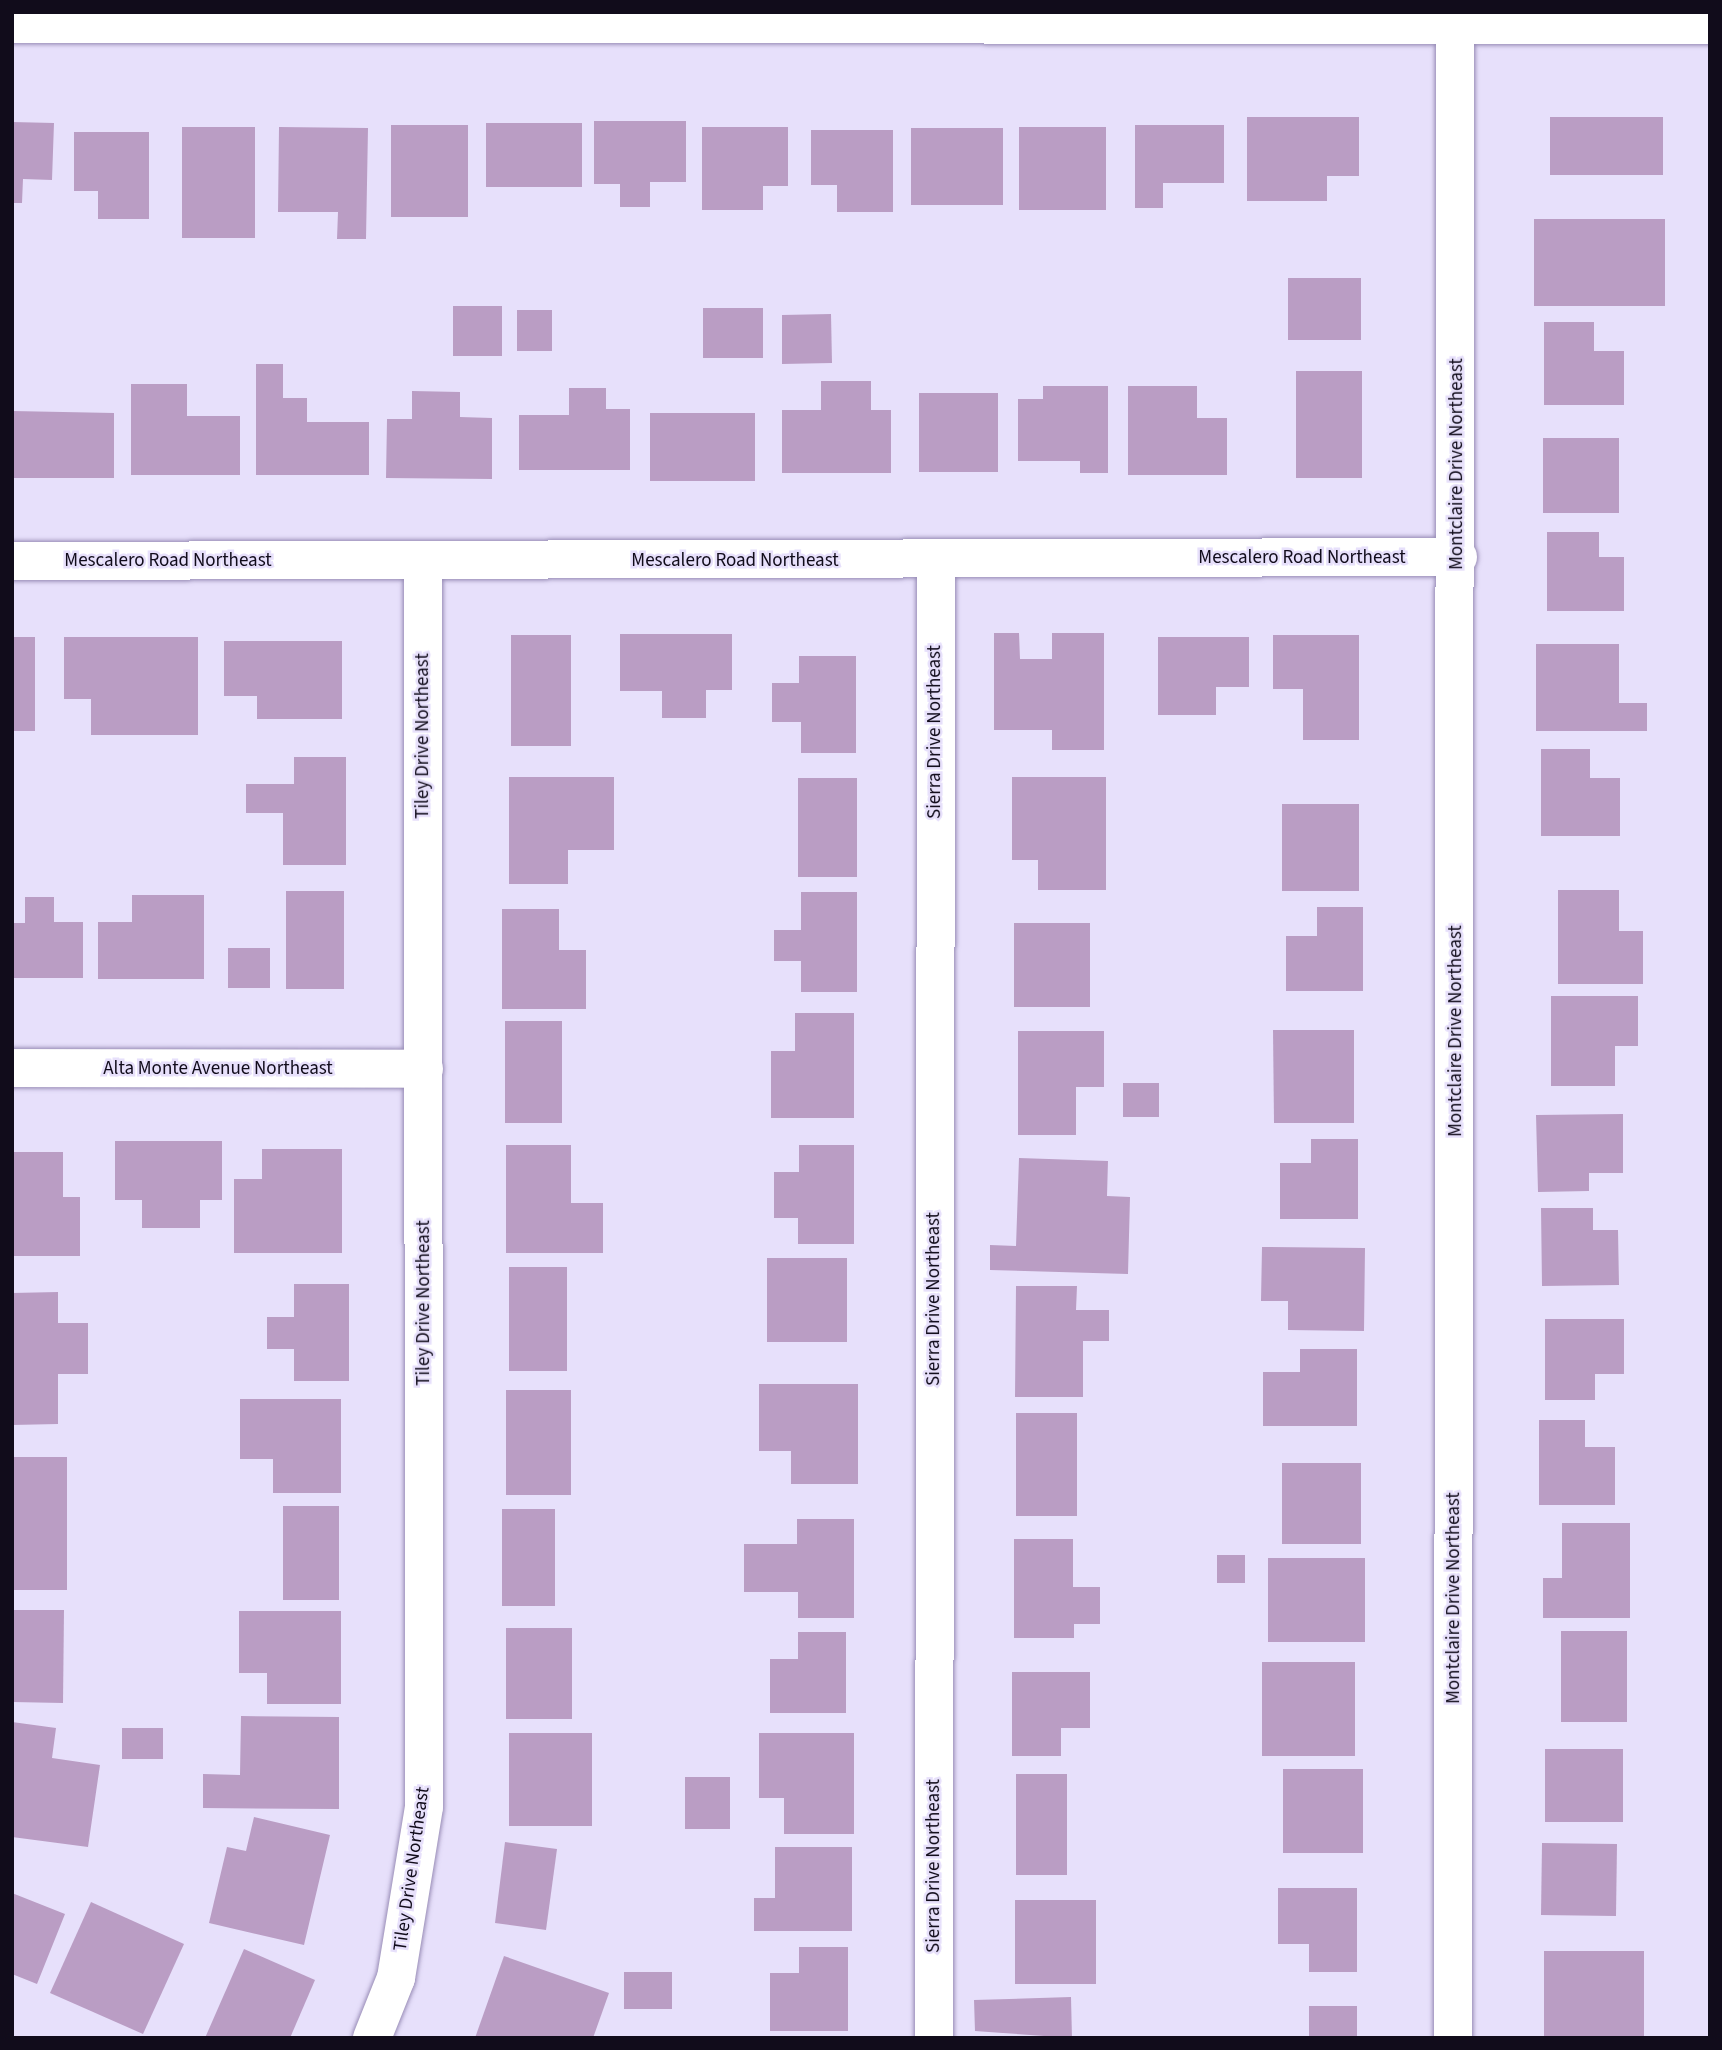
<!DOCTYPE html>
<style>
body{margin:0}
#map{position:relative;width:1722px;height:2050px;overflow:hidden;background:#e7e0fb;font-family:"Source Sans 3",sans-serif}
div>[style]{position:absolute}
.building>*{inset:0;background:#ba9dc4}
.roads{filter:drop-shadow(0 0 2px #988cb6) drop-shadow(0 0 2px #988cb6)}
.minor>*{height:38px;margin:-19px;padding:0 19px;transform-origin:19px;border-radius:19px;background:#fff}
span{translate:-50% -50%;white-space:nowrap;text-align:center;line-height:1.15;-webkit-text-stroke:5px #e7e0fb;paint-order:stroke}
.street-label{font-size:19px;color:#110c1b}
.frame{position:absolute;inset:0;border:14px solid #110c1b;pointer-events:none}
</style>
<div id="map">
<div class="building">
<div style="clip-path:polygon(1247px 117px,1359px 117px,1359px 176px,1327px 176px,1327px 201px,1247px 201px)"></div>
<div style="clip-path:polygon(1550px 117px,1663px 117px,1663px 175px,1550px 175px)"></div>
<div style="clip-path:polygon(594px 121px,686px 121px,686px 182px,650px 182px,650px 207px,620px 207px,620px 184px,594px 184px)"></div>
<div style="clip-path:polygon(12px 122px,54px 123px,52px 180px,23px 179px,22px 203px,12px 203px)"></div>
<div style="clip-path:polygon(486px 123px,582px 123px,582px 187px,486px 187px)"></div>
<div style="clip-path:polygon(391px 125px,468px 125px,468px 217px,391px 217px)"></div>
<div style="clip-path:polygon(1135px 125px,1224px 125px,1224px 183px,1163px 183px,1163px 208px,1135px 208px)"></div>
<div style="clip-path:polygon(182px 127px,255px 127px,255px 238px,182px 238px)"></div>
<div style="clip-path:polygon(279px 127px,368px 128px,366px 239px,337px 239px,338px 212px,278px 212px)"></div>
<div style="clip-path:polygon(702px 127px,788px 127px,788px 186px,763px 186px,763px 210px,702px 210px)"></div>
<div style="clip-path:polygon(1019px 127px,1106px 127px,1106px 210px,1019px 210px)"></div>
<div style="clip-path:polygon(911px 128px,1003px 128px,1003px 205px,911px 205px)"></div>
<div style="clip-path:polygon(811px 130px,893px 130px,893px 212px,837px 212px,837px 185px,811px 185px)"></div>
<div style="clip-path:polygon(74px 132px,149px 132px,149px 219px,98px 219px,98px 191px,74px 191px)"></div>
<div style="clip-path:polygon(1534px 219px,1665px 219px,1665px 306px,1534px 306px)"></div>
<div style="clip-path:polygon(1288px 278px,1361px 278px,1361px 340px,1288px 340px)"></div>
<div style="clip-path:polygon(453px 306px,502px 306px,502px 356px,453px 356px)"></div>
<div style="clip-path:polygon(703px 308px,763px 308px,763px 358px,703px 358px)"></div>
<div style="clip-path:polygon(517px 310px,552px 310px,552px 351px,517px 351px)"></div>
<div style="clip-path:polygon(831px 314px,832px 363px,782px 364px,782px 315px)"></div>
<div style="clip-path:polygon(1544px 322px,1594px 322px,1594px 351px,1624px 351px,1624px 405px,1544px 405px)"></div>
<div style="clip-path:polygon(256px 364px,283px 364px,283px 398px,307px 398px,307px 422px,369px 422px,369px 475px,256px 475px)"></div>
<div style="clip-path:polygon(1296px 371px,1362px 371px,1362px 478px,1296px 478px)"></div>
<div style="clip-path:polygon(821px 381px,871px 381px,871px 410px,891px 410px,891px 473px,782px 473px,782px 410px,821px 410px)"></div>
<div style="clip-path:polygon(131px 384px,187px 384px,187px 416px,240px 416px,240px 475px,131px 475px)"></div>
<div style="clip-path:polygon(1043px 386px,1108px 386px,1108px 473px,1080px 473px,1080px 461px,1018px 461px,1018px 399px,1043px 399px)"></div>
<div style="clip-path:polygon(1128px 386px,1197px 386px,1197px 418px,1227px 418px,1227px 475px,1128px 475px)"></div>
<div style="clip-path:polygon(569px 388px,606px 388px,606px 409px,630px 409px,630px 470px,519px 470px,519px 415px,569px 415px)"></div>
<div style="clip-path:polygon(412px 391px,460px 392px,460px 417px,492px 418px,492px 479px,386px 478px,387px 419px,412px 419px)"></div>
<div style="clip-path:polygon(919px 393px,998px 393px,998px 472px,919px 472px)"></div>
<div style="clip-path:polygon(12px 411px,114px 413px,114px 478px,12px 478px)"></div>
<div style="clip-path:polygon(650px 413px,755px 413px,755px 481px,650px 481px)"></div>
<div style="clip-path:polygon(1543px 438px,1619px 438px,1619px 513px,1543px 513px)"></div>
<div style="clip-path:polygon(1547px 532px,1599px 532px,1599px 557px,1624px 557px,1624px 611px,1547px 611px)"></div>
<div style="clip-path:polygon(994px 633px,1019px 633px,1020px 659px,1052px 659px,1052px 633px,1104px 633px,1104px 750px,1052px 750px,1052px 730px,994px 730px)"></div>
<div style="clip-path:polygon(620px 634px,732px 634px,732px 690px,706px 690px,706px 718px,662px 718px,662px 691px,620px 691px)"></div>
<div style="clip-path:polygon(511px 635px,571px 635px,571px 746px,511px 746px)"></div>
<div style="clip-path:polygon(1273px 635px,1359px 635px,1359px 740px,1303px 740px,1303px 689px,1273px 689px)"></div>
<div style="clip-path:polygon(12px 637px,35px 637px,35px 731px,12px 731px)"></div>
<div style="clip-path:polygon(64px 637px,198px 637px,198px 735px,91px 735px,91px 699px,64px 699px)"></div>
<div style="clip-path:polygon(1158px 637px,1249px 637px,1249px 687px,1216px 687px,1216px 715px,1158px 715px)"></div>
<div style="clip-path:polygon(224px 641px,342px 641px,342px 719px,257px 719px,257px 696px,224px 696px)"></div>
<div style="clip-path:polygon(1536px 644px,1619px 644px,1619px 703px,1647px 703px,1647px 731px,1536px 731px)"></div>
<div style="clip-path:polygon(799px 656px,856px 656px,856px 753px,801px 753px,801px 722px,772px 722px,772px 683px,799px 683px)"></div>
<div style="clip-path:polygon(1541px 749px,1590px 749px,1590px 778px,1620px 778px,1620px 836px,1541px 836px)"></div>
<div style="clip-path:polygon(294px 757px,346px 757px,346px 865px,283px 865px,283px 813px,246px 813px,246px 784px,294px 784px)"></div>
<div style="clip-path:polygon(509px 777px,614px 777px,614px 850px,568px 850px,568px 884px,509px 884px)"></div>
<div style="clip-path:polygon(1012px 777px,1106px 777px,1106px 890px,1038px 890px,1038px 860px,1012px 860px)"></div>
<div style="clip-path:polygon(798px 778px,857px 778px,857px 877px,798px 877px)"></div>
<div style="clip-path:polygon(1282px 804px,1359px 804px,1359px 891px,1282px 891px)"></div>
<div style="clip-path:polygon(1558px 890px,1619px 890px,1619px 931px,1643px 931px,1643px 984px,1558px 984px)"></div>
<div style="clip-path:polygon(286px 891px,344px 891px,344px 989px,286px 989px)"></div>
<div style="clip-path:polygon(801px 892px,857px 892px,857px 992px,801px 992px,801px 961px,774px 961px,774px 930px,801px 930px)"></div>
<div style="clip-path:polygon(132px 895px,204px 895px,204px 979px,98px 979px,98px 922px,132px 922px)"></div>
<div style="clip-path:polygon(25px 897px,54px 897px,54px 922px,83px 922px,83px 978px,12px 978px,12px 923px,25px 923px)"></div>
<div style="clip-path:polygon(1317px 907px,1363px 907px,1363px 991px,1286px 991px,1286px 936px,1317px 936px)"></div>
<div style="clip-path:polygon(502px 909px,559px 909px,559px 950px,586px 950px,586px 1009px,502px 1009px)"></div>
<div style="clip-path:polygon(1014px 923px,1090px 923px,1090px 1007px,1014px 1007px)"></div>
<div style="clip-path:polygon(228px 948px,270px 948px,270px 988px,228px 988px)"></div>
<div style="clip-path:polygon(1551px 996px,1638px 996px,1638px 1046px,1615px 1046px,1615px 1086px,1551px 1086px)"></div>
<div style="clip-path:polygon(795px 1013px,854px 1013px,854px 1118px,771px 1118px,771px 1051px,795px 1051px)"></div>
<div style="clip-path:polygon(505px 1021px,562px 1021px,562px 1123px,505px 1123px)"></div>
<div style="clip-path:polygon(1273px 1030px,1354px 1030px,1354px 1123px,1274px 1123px)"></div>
<div style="clip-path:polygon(1018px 1031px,1104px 1031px,1104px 1087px,1076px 1087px,1076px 1135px,1018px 1135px)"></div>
<div style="clip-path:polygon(1123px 1083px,1159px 1083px,1159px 1117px,1123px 1117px)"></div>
<div style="clip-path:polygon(1623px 1114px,1623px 1173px,1589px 1173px,1589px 1191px,1538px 1192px,1536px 1115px)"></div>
<div style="clip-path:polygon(1311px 1139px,1358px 1139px,1358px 1219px,1280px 1219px,1280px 1163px,1311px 1163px)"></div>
<div style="clip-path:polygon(115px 1141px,222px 1141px,222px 1200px,200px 1200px,200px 1228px,142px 1228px,142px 1200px,115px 1200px)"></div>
<div style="clip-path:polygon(506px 1145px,571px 1145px,571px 1203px,603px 1203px,603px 1253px,506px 1253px)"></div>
<div style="clip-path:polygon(799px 1145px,854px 1145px,854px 1244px,798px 1244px,798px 1218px,774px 1218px,774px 1172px,799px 1172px)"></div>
<div style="clip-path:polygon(262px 1149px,342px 1149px,342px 1253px,234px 1253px,234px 1179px,262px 1179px)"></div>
<div style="clip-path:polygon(12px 1152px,63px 1152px,63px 1197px,80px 1197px,80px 1256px,12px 1256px)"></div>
<div style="clip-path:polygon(1019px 1158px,1108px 1161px,1107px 1196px,1130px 1197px,1128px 1274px,990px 1270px,990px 1245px,1016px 1246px)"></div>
<div style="clip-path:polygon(1541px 1208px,1593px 1208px,1593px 1230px,1618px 1230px,1619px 1285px,1542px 1286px)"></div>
<div style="clip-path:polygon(1262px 1247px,1365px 1248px,1364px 1331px,1288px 1330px,1288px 1301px,1261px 1301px)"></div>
<div style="clip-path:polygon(767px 1258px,847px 1258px,847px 1342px,767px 1342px)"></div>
<div style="clip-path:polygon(509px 1267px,567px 1267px,567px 1371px,509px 1371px)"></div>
<div style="clip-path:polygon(294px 1284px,349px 1284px,349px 1381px,294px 1381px,294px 1349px,267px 1349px,267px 1317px,294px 1317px)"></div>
<div style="clip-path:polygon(1016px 1286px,1077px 1286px,1076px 1310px,1109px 1310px,1109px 1341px,1083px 1341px,1083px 1397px,1015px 1397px)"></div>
<div style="clip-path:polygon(58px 1292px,58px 1323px,88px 1323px,88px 1374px,58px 1374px,58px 1424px,12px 1425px,12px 1293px)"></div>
<div style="clip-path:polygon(1545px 1319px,1624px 1319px,1624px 1374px,1595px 1374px,1595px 1400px,1545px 1400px)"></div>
<div style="clip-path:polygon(1300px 1349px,1357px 1349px,1357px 1426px,1263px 1426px,1263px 1372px,1300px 1372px)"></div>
<div style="clip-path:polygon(759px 1384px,858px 1384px,858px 1484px,791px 1484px,791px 1451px,759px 1451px)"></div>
<div style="clip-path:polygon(506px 1390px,571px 1390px,571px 1495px,506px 1495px)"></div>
<div style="clip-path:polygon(240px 1399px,341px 1399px,341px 1493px,273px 1493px,273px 1459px,240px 1459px)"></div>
<div style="clip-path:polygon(1016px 1413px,1077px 1413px,1077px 1516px,1016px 1516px)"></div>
<div style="clip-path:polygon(1539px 1420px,1585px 1420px,1585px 1447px,1615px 1447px,1615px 1505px,1539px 1505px)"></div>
<div style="clip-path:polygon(12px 1457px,67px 1457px,67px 1590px,12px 1590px)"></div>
<div style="clip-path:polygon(1282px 1463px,1361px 1463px,1361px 1544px,1282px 1544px)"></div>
<div style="clip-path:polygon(283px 1506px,339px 1506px,339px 1600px,283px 1600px)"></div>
<div style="clip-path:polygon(502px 1509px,555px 1509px,555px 1606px,502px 1606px)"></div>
<div style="clip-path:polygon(797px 1519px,854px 1519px,854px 1618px,798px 1618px,798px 1592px,744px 1592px,744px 1544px,797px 1544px)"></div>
<div style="clip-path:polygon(1562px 1523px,1630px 1523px,1630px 1618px,1543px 1618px,1543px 1578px,1562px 1578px)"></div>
<div style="clip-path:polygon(1014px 1539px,1073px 1539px,1073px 1587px,1100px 1587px,1100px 1624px,1074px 1624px,1074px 1638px,1014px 1638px)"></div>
<div style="clip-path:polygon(1217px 1555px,1245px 1555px,1245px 1583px,1217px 1583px)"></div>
<div style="clip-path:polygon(1268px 1558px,1365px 1558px,1365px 1642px,1268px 1642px)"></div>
<div style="clip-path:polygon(12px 1610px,64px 1610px,63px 1703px,12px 1702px)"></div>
<div style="clip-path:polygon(239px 1611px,341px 1611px,341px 1704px,267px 1704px,267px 1673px,239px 1673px)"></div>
<div style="clip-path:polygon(506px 1628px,572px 1628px,572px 1719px,506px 1719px)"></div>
<div style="clip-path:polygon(1561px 1631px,1627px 1631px,1627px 1722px,1561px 1722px)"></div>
<div style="clip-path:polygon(798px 1632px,846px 1632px,846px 1713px,770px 1713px,770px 1659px,798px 1659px)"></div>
<div style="clip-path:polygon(1262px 1662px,1355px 1662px,1355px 1756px,1262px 1756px)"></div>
<div style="clip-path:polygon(1012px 1672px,1090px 1672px,1090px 1728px,1061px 1728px,1061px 1756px,1012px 1756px)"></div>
<div style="clip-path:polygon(241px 1716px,339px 1717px,339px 1809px,203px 1808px,203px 1774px,240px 1775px)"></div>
<div style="clip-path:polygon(12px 1722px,56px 1728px,52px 1758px,100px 1765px,88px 1847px,12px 1837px)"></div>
<div style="clip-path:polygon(122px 1728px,163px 1728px,163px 1759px,122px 1759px)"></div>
<div style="clip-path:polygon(509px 1733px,592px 1733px,592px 1826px,509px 1826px)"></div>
<div style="clip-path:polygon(759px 1733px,854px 1733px,854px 1834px,784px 1834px,784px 1798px,759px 1798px)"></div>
<div style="clip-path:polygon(1545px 1749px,1623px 1749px,1623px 1822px,1545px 1822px)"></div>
<div style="clip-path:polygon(1283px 1769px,1363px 1769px,1363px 1853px,1283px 1853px)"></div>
<div style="clip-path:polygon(1016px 1774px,1067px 1774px,1067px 1875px,1016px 1875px)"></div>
<div style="clip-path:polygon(685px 1777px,730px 1777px,730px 1829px,685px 1829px)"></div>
<div style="clip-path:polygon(254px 1817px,330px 1835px,304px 1945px,209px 1923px,227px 1847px,246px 1851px)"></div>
<div style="clip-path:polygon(505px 1842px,557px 1849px,546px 1930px,495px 1923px)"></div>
<div style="clip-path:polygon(1542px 1843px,1617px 1844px,1616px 1916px,1541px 1915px)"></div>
<div style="clip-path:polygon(775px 1847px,852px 1847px,852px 1931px,754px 1931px,754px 1898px,775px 1898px)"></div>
<div style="clip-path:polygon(1278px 1888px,1357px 1888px,1357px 1972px,1309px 1972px,1309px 1944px,1278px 1944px)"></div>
<div style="clip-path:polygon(12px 1893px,65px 1914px,37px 1984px,12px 1974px)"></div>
<div style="clip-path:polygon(1015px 1900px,1096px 1900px,1096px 1984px,1015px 1984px)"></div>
<div style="clip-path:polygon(91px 1902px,184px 1944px,143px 2034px,50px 1993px)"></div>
<div style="clip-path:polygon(799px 1947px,848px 1947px,848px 2031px,770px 2031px,770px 1973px,799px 1973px)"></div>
<div style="clip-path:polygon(244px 1949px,315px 1980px,290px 2038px,205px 2038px)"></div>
<div style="clip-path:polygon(1544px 1951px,1644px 1951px,1644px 2037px,1544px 2037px)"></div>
<div style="clip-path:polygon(504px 1956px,609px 1993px,593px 2038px,475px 2038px)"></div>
<div style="clip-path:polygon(624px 1972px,672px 1972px,672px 2009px,624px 2009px)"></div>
<div style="clip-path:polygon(1071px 1997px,1072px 2038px,975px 2031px,974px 2000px)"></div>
<div style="clip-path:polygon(1309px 2006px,1357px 2006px,1357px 2038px,1309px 2038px)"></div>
</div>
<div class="roads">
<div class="minor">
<div style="left:12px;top:24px;width:1698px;rotate:0.03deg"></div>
<div style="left:12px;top:561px;width:1446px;rotate:-0.16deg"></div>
<div style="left:12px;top:1068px;width:412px;rotate:0.1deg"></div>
<div style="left:372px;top:2038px;width:65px;rotate:-68.2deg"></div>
<div style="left:396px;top:1978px;width:173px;rotate:-80.7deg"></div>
<div style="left:424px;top:1807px;width:1245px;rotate:-90.05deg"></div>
<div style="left:934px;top:2038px;width:1478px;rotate:-89.92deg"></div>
<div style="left:1453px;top:2038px;width:2013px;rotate:-89.94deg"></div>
</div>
</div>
<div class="street-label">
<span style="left:1457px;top:464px;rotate:-90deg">Montclaire Drive Northeast</span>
<span style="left:1302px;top:558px">Mescalero Road Northeast</span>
<span style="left:168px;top:561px">Mescalero Road Northeast</span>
<span style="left:735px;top:561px">Mescalero Road Northeast</span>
<span style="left:935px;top:732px;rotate:-90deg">Sierra Drive Northeast</span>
<span style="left:423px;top:736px;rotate:-90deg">Tiley Drive Northeast</span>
<span style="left:1456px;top:1031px;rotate:-90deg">Montclaire Drive Northeast</span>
<span style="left:218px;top:1069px">Alta Monte Avenue Northeast</span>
<span style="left:934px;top:1299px;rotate:-90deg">Sierra Drive Northeast</span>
<span style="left:424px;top:1303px;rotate:-90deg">Tiley Drive Northeast</span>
<span style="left:1454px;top:1598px;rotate:-90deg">Montclaire Drive Northeast</span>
<span style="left:934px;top:1866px;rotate:-90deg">Sierra Drive Northeast</span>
<span style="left:412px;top:1869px;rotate:-82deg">Tiley Drive Northeast</span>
</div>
<div class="frame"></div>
</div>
